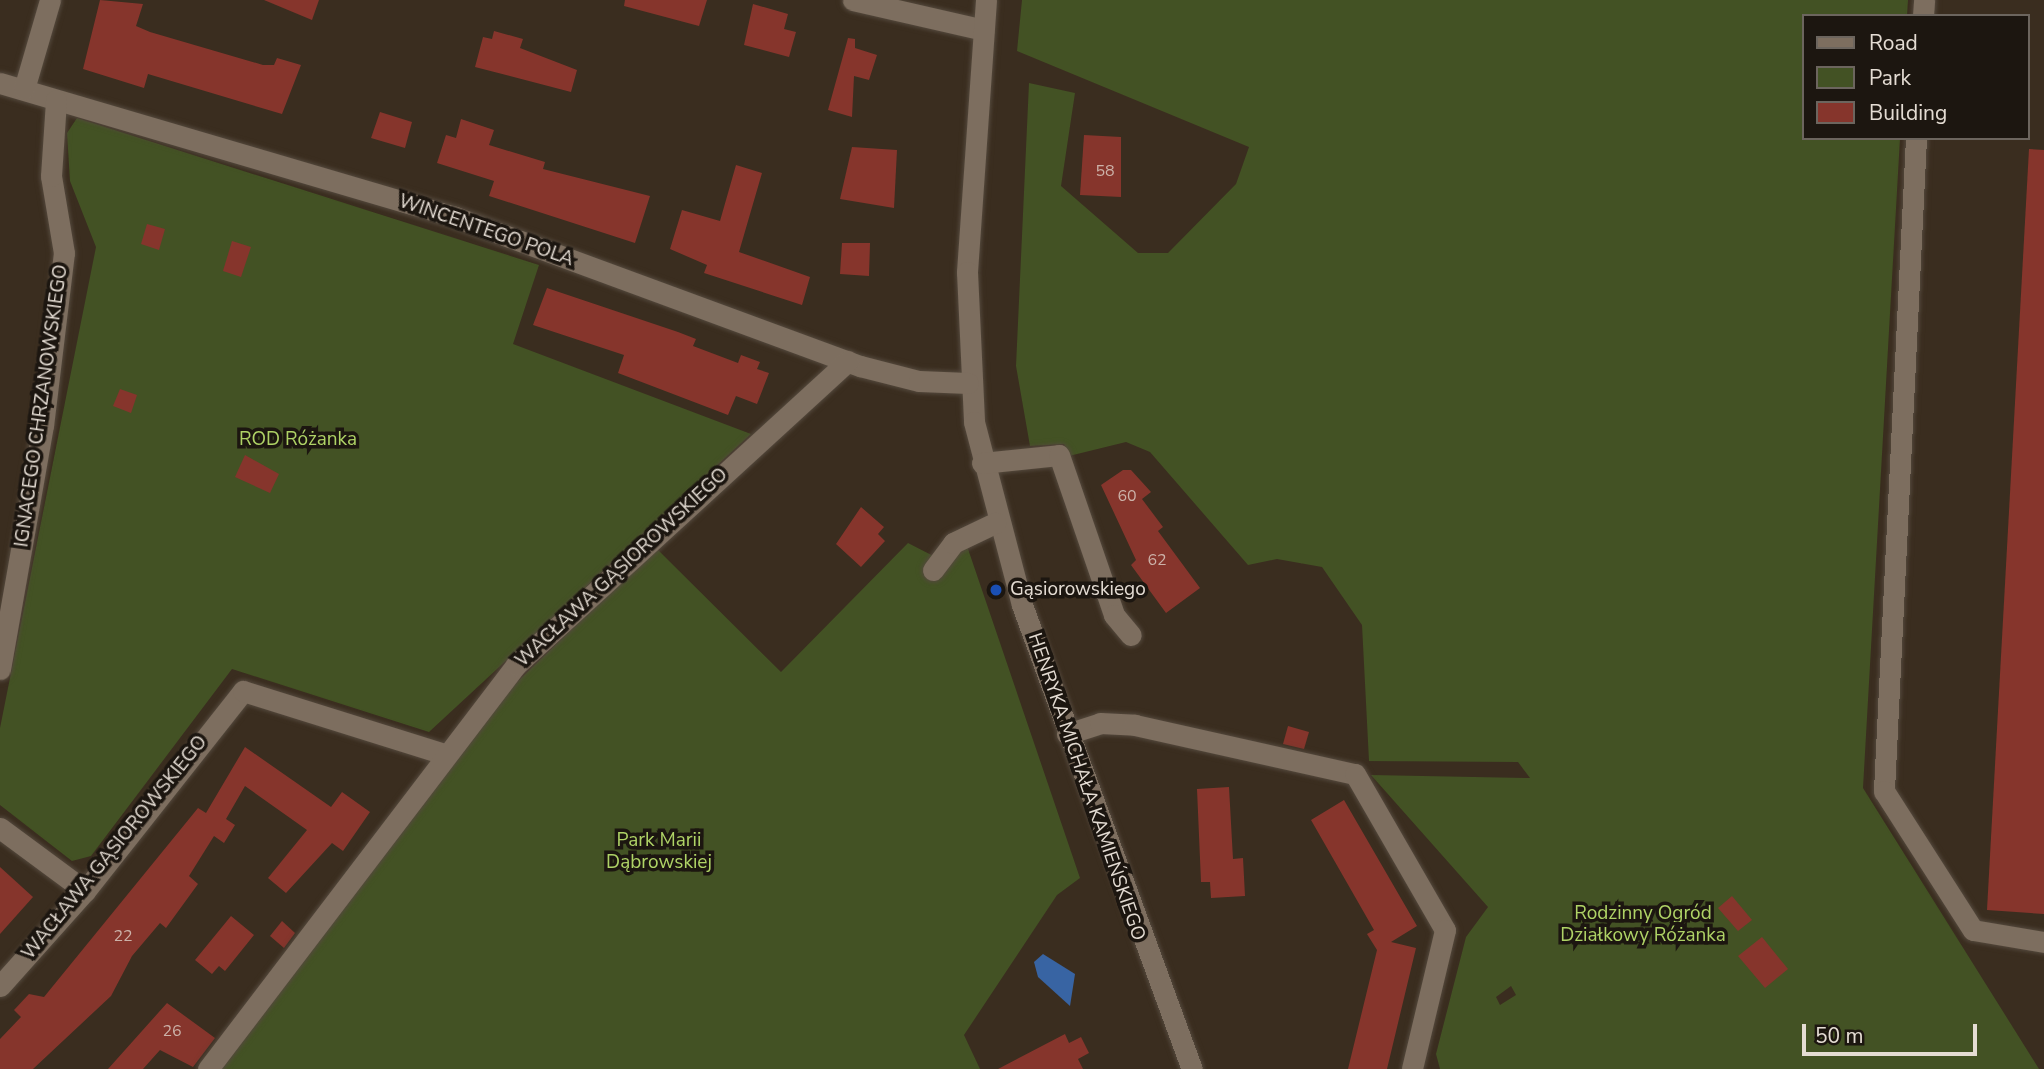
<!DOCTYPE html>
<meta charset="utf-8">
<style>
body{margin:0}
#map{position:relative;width:2044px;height:1069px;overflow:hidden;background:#3a2d1f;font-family:"Nunito Sans",sans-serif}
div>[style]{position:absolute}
.green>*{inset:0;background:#435224}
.water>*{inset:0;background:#3864a3}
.building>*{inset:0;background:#86352c}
.roads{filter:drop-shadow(0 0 2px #54493d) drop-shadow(0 0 2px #54493d)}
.minor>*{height:21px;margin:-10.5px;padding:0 10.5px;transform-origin:10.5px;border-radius:10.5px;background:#7d6e5f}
.dots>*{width:19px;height:19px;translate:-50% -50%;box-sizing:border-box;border:4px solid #1c1610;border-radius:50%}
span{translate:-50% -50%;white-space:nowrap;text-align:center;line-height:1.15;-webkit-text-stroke:7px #1c1610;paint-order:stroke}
.number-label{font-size:16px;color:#ccb2a9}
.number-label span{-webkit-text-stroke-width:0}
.street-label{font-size:19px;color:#e4dcd3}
.park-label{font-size:19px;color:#afd366}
.poi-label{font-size:19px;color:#e4dcd3}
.left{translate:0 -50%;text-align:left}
.legend{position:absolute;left:1802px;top:14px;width:228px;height:126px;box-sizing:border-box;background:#1c1610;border:2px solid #6c655e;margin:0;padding:9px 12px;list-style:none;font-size:21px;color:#e4dcd3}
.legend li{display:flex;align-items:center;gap:14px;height:35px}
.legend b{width:35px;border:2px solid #6c655e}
.scale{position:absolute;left:1802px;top:1024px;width:175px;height:32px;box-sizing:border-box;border:4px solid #e4dcd3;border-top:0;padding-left:9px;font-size:21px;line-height:24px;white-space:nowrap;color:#e4dcd3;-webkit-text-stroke:5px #1c1610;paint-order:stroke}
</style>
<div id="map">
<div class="green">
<div style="clip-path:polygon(evenodd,1022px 0,1908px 0,1907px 16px,1804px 16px,1804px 138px,1900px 138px,1863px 788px,2039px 1069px,1440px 1069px,1436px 1054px,1466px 937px,1488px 907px,1371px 775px,1530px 778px,1518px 762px,1369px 761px,1362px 625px,1322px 567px,1277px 559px,1248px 565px,1150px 452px,1126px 442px,1069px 456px,1064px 444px,1030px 446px,1016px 366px,1029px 83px,1075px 93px,1061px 186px,1138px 253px,1168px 253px,1236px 184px,1249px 147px,1017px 51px,1022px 0,1511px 986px,1516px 995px,1500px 1005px,1496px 997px,1511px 986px)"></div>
<div style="clip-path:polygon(77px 118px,539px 265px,513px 344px,751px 434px,429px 732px,232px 669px,91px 856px,72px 861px,0 805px,0 728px,96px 247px,70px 181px,67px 133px)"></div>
<div style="clip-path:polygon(908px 543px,945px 562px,966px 543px,1080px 878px,1057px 895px,964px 1035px,980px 1069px,219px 1069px,515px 684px,656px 548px,781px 672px)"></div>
</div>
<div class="water">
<div style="clip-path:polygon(1043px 954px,1075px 974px,1070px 1006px,1038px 977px,1034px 962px)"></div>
</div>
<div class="building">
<div style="clip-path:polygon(100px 0,143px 4px,136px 26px,150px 32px,263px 65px,274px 65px,277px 58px,301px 65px,282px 114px,148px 74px,144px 88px,83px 69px)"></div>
<div style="clip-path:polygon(264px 0,319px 0,312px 20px)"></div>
<div style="clip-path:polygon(625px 0,707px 0,699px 26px,624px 6px)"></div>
<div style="clip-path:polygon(753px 4px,788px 14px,784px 29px,796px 32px,789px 57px,744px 45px)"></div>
<div style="clip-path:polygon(494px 31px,523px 39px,520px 48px,577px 70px,571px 92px,475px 67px,483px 37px,492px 39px)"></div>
<div style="clip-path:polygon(848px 38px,855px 39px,855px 48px,877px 55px,869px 80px,854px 76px,852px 117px,828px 110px)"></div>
<div style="clip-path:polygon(380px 112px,412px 122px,405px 148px,371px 138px)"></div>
<div style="clip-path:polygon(461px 119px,494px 130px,489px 145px,545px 162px,543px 169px,650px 196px,635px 243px,489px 196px,494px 181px,437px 163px,446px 135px,456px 138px)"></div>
<div style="clip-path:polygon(1084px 135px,1121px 137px,1121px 197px,1080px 195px)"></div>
<div style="clip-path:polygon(852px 147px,897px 150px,894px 208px,840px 199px)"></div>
<div style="clip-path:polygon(2029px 149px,2044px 150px,2044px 914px,1987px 910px)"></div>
<div style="clip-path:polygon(736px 165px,762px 173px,739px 252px,810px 277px,802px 305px,704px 273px,707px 265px,670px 249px,682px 210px,720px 221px)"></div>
<div style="clip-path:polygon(147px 224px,165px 229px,159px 250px,141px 244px)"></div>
<div style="clip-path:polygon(232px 241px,251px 247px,241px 277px,223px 271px)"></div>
<div style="clip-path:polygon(842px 243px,870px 243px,869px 276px,840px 274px)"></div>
<div style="clip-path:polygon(547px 288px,678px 332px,696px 339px,693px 346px,738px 363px,741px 355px,760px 362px,757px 369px,769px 373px,757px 404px,736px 396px,728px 415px,618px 373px,624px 355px,533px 325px)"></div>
<div style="clip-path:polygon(120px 389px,137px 395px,131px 413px,113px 406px)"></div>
<div style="clip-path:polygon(245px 455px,279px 474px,270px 493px,235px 477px)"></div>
<div style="clip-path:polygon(1123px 470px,1131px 470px,1151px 492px,1142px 499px,1163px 527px,1158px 531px,1200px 588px,1166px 613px,1131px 565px,1136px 560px,1101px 485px)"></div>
<div style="clip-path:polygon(861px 507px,884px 527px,878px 534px,885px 541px,861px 567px,836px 544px)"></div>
<div style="clip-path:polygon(1288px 726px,1309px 732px,1304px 749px,1283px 744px)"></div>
<div style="clip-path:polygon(245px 747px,331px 807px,342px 792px,370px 812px,343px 851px,332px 843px,286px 893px,268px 878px,307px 830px,245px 786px,226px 819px,235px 825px,224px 843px,214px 836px,189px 876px,198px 884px,166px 928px,160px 923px,132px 956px,111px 996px,33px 1069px,0 1069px,0 1039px,21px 1017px,14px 1010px,29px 994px,44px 997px,198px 808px,206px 813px)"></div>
<div style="clip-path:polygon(1229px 787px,1233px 859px,1243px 858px,1245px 896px,1211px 898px,1210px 882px,1201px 882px,1197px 789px)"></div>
<div style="clip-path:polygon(1344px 800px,1417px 926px,1391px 942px,1416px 948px,1387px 1069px,1348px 1069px,1377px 950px,1367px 934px,1374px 930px,1311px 820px)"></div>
<div style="clip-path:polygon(0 867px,33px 897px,0 934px)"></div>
<div style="clip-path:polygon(1732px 896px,1752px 920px,1738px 931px,1718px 908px)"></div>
<div style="clip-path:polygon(231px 916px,254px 935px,225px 971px,219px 966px,212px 974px,195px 960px)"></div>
<div style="clip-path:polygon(282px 921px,295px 933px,284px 948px,270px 936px)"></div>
<div style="clip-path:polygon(1762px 937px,1788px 969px,1765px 988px,1738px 956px)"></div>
<div style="clip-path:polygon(167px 1003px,215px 1038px,193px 1067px,160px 1050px,143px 1069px,108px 1069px)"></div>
<div style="clip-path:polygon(1065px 1034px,1069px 1043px,1081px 1037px,1089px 1053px,1078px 1059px,1083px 1069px,998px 1069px)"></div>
</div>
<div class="roads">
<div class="minor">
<div style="left:853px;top:0;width:134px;rotate:12.9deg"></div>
<div style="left:986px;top:0;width:273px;rotate:94deg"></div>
<div style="left:967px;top:272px;width:150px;rotate:87.3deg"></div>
<div style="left:974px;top:422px;width:189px;rotate:75.3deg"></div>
<div style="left:1022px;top:605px;width:494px;rotate:69.9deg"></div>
<div style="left:1923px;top:16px;width:16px;rotate:-86deg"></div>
<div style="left:0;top:83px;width:474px;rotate:16.4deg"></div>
<div style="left:455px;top:217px;width:432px;rotate:20.2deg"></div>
<div style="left:860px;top:366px;width:61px;rotate:14.3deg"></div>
<div style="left:919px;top:381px;width:49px;rotate:2.3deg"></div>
<div style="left:24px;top:89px;width:93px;rotate:-73.7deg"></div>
<div style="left:1916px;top:138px;width:654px;rotate:92.81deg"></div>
<div style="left:1884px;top:791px;width:165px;rotate:57.4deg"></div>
<div style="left:1973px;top:930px;width:72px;rotate:9.6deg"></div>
<div style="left:982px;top:463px;width:77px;rotate:-5.9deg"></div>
<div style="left:1059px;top:455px;width:169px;rotate:71deg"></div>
<div style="left:1114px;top:615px;width:26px;rotate:50deg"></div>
<div style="left:933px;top:570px;width:34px;rotate:-53deg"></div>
<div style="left:953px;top:543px;width:47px;rotate:-25.5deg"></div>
<div style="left:0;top:669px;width:247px;rotate:-80deg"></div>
<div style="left:43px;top:426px;width:174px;rotate:-83.1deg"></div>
<div style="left:64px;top:253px;width:78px;rotate:-99.6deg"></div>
<div style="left:51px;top:176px;width:76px;rotate:-86.2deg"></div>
<div style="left:1067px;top:734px;width:35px;rotate:-18deg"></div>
<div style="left:1100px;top:723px;width:35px;rotate:3deg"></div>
<div style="left:1135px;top:725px;width:225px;rotate:12.6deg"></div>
<div style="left:1355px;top:774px;width:180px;rotate:60deg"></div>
<div style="left:1445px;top:930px;width:143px;rotate:103.4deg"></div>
<div style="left:0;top:828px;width:106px;rotate:36.5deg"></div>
<div style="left:0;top:986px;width:127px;rotate:-48.2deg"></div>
<div style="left:85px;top:891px;width:255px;rotate:-51.7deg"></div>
<div style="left:243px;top:691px;width:211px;rotate:17.4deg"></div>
<div style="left:208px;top:1069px;width:508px;rotate:-52.68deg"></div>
<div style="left:516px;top:665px;width:450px;rotate:-42.5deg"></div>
</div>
</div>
<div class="dots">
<div style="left:996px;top:590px;background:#1a4fb4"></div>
</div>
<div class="number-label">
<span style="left:1105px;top:171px">58</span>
<span style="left:1127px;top:496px">60</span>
<span style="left:1157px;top:560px">62</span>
<span style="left:123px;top:936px">22</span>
<span style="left:172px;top:1031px">26</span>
</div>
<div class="street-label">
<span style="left:486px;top:231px;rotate:19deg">WINCENTEGO POLA</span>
<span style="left:42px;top:406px;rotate:-82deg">IGNACEGO CHRZANOWSKIEGO</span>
<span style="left:622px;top:568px;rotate:-43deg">WACŁAWA GĄSIOROWSKIEGO</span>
<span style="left:1086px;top:787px;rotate:71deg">HENRYKA MICHAŁA KAMIEŃSKIEGO</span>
<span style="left:115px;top:848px;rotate:-51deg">WACŁAWA GĄSIOROWSKIEGO</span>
</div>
<div class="park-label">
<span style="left:298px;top:440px">ROD Różanka</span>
<span style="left:659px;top:852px">Park Marii<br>Dąbrowskiej</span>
<span style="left:1643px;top:925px">Rodzinny Ogród<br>Działkowy Różanka</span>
</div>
<div class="poi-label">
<span class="left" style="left:1010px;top:590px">Gąsiorowskiego</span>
</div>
<ul class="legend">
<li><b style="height:9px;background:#7d6e5f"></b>Road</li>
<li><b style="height:19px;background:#435224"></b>Park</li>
<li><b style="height:19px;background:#86352c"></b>Building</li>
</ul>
<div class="scale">50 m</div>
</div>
